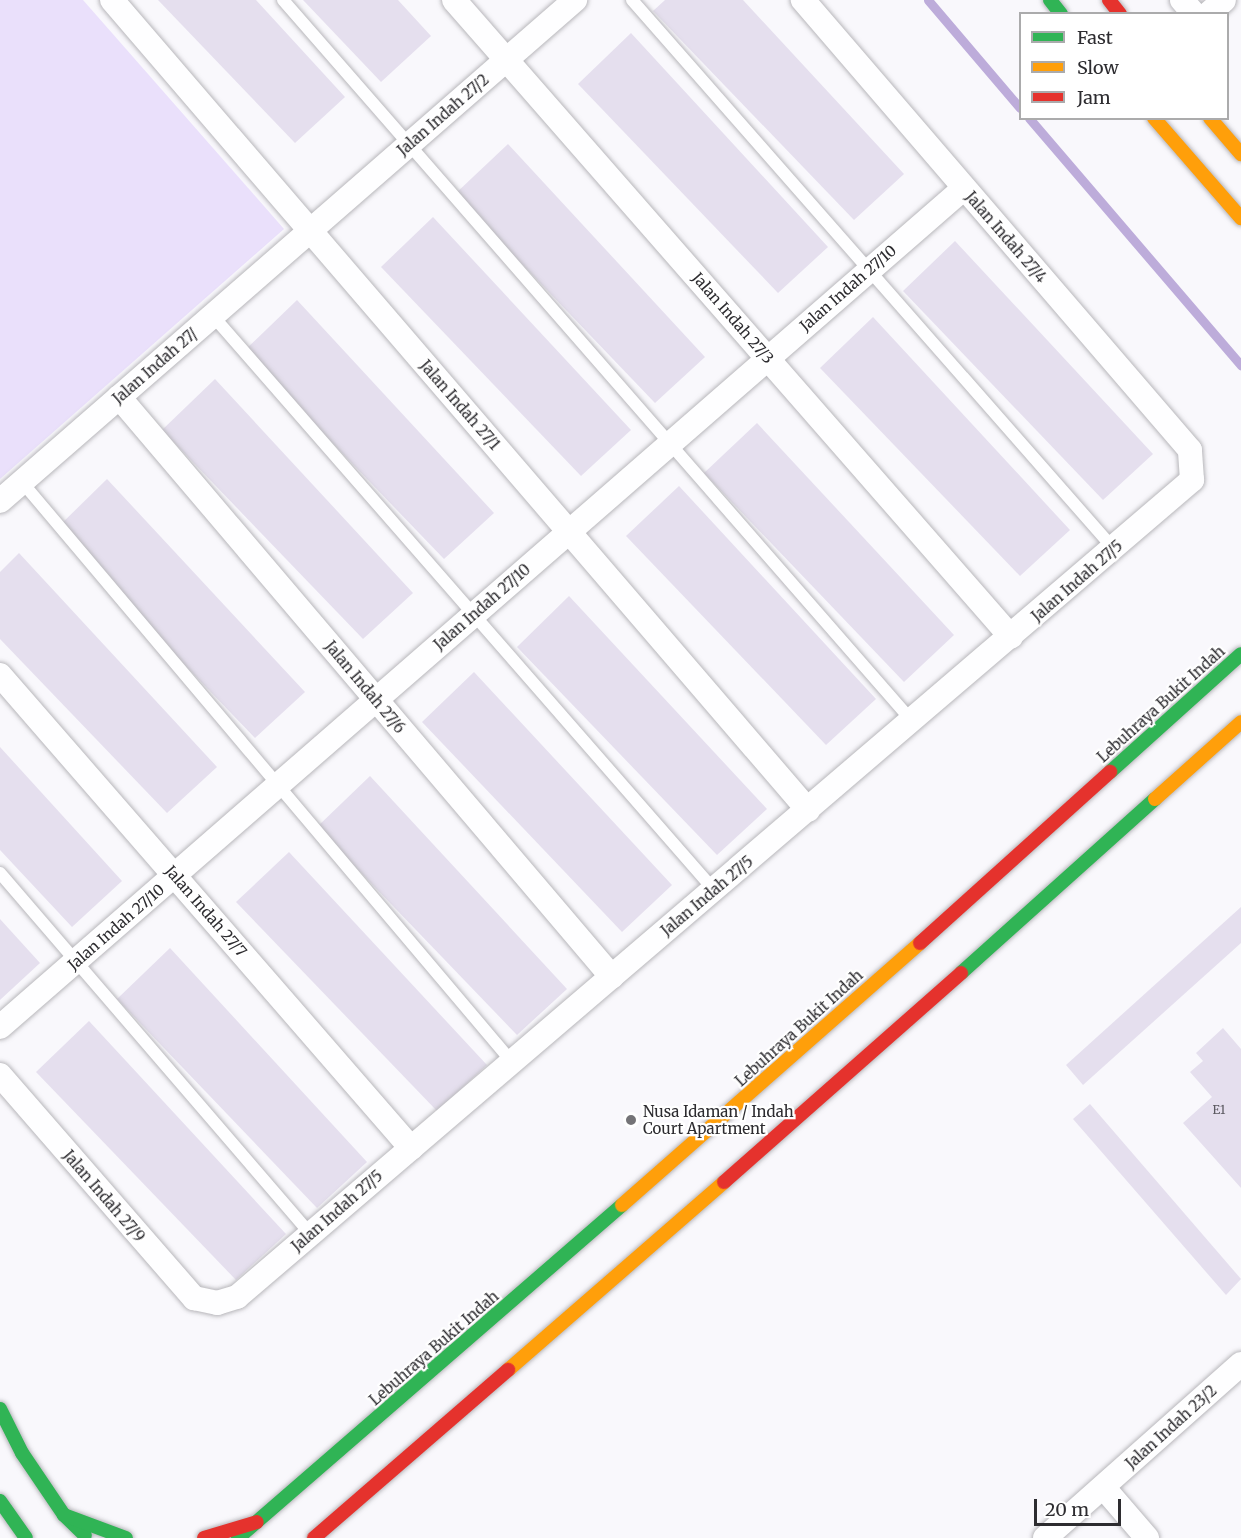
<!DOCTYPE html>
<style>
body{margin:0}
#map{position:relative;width:1241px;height:1538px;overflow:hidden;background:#f9f8fc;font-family:Merriweather,serif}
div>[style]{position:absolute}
.green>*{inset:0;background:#eae0fb}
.stream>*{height:9px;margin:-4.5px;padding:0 4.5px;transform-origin:4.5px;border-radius:4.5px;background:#bdacda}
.building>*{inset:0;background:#e5dfee}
.roads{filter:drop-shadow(0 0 2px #b8b7bb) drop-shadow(0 0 2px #b8b7bb)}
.lane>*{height:12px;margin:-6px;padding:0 6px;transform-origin:6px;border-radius:6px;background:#fefeff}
.street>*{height:24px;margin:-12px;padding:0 12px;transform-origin:12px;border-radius:12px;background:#fefeff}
.fast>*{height:14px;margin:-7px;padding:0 7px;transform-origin:7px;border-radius:7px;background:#30b455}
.slow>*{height:14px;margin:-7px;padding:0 7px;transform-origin:7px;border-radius:7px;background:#ff9f0a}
.jam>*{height:14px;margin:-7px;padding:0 7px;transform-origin:7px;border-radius:7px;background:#e5322d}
.dots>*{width:16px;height:16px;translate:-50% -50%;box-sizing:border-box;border:3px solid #fff;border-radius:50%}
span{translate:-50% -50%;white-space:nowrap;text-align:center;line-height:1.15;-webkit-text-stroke:4.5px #fff;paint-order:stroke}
.number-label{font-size:12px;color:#5b5960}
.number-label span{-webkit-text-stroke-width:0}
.street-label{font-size:15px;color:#2d2c30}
.poi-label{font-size:15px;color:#2d2c30}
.left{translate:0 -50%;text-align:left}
.legend{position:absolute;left:1019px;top:12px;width:210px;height:108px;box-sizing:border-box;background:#fff;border:2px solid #ababac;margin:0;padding:8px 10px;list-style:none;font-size:18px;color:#2d2c30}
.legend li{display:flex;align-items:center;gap:12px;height:30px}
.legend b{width:30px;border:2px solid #ababac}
.scale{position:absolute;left:1034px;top:1499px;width:87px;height:27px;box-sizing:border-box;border:3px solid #2d2c30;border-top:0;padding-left:8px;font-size:18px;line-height:21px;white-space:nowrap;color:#2d2c30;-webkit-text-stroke:4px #fff;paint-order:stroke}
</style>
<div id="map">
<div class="green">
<div style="clip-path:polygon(0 0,83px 0,284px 229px,0 479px)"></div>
</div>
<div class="stream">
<div style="left:928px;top:0;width:142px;rotate:49.6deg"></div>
<div style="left:1029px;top:118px;width:326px;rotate:49.4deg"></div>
</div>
<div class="building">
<div style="clip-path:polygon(158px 0,256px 0,345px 97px,295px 143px)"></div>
<div style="clip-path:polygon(303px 0,398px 0,431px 36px,381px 82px)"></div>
<div style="clip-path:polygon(665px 0,743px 0,904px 174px,854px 220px,653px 11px)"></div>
<div style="clip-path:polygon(631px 33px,828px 247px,778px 293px,578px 84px)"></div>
<div style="clip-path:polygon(508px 144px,705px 357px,655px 403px,455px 194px)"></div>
<div style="clip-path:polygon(433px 217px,631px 430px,581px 476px,381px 267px)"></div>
<div style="clip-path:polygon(955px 241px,1153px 454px,1103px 500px,903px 291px)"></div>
<div style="clip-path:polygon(297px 300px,494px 513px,444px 559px,244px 351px)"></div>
<div style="clip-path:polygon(873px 317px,1070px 530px,1020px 576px,820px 368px)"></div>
<div style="clip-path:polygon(215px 379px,413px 593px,363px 639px,162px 430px)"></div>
<div style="clip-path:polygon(757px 423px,954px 635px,904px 682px,704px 473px)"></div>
<div style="clip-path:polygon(107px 479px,305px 692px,255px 738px,55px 530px)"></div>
<div style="clip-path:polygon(679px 486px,876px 699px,826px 745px,626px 536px)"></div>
<div style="clip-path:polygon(19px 553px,217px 767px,167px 813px,0 639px,0 572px)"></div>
<div style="clip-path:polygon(569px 596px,767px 809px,717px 855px,517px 647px)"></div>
<div style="clip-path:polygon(474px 672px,672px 885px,622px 932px,422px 722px)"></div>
<div style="clip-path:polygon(0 747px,122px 881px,72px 927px,0 850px)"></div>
<div style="clip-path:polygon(370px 776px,567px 989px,517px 1035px,317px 827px)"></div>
<div style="clip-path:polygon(289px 852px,487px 1065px,437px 1111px,236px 902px)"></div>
<div style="clip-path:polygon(1241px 907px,1241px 943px,1083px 1085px,1066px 1065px)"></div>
<div style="clip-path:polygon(0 919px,40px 963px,0 1000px)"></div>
<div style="clip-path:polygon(170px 948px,367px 1162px,317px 1208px,117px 999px)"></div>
<div style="clip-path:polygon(89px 1021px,286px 1234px,236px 1280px,36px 1072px)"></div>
<div style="clip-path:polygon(1223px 1028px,1241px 1049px,1241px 1188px,1183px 1123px,1212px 1097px,1190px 1072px,1203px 1061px,1196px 1053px)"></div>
<div style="clip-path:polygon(1090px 1104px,1241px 1279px,1226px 1295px,1073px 1119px)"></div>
</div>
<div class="roads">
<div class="lane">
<div style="left:283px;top:0;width:957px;rotate:48.9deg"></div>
<div style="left:632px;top:0;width:731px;rotate:48.72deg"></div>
<div style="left:213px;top:316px;width:762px;rotate:48.88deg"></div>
<div style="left:22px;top:482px;width:759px;rotate:49.81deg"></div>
<div style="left:0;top:873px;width:476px;rotate:49.3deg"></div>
</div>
<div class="street">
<div style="left:112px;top:0;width:1068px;rotate:49.33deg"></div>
<div style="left:454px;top:0;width:846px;rotate:48.83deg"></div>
<div style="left:1182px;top:0;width:18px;rotate:49deg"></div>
<div style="left:1208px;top:14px;width:21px;rotate:-41deg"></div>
<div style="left:119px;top:397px;width:761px;rotate:49.64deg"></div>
<div style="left:0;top:501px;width:763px;rotate:-41.07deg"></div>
<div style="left:0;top:675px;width:627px;rotate:49.01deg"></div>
<div style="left:0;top:1027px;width:1278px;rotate:-41.03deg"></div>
<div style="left:0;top:1075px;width:296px;rotate:49deg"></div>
<div style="left:194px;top:1298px;width:24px;rotate:12deg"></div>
<div style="left:217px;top:1303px;width:21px;rotate:-17deg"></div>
<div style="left:237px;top:1297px;width:1257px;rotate:-40.55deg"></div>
<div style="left:1192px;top:480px;width:30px;rotate:-94deg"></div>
<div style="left:1190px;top:450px;width:594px;rotate:-130.7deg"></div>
<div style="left:1104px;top:1488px;width:66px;rotate:49.3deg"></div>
<div style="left:1045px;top:1538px;width:262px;rotate:-41.6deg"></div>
</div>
<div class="fast">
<div style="left:1050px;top:0;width:18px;rotate:52deg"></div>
<div style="left:1110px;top:772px;width:176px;rotate:-42deg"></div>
<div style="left:961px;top:973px;width:261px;rotate:-41.9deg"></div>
<div style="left:0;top:1409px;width:49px;rotate:63.4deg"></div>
<div style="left:22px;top:1453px;width:75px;rotate:55.9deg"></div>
<div style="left:64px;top:1515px;width:29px;rotate:44deg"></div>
<div style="left:0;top:1501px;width:45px;rotate:54.9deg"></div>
<div style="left:64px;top:1515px;width:66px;rotate:20.4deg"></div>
<div style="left:238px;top:1538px;width:508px;rotate:-40.93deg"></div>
</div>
<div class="slow">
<div style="left:1154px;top:118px;width:133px;rotate:49deg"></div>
<div style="left:1210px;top:118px;width:48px;rotate:49.3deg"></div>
<div style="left:1155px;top:799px;width:115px;rotate:-41.8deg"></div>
<div style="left:622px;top:1205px;width:397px;rotate:-41.3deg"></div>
<div style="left:508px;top:1370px;width:286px;rotate:-41deg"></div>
</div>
<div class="jam">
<div style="left:1109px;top:0;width:18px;rotate:52deg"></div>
<div style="left:920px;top:943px;width:256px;rotate:-42deg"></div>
<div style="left:724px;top:1182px;width:316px;rotate:-41.4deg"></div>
<div style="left:204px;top:1538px;width:55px;rotate:-16.8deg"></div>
<div style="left:314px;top:1538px;width:257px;rotate:-40.9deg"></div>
</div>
</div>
<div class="dots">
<div style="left:631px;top:1120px;background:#747377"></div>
</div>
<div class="number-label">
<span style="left:1219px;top:1110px">E1</span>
</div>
<div class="street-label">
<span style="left:443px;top:115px;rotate:-41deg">Jalan Indah 27/2</span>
<span style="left:1006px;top:237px;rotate:49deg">Jalan Indah 27/4</span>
<span style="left:848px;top:288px;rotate:-41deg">Jalan Indah 27/10</span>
<span style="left:733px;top:318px;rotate:49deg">Jalan Indah 27/3</span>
<span style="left:155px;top:366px;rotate:-41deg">Jalan Indah 27/</span>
<span style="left:460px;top:405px;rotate:49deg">Jalan Indah 27/1</span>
<span style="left:1077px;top:581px;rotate:-41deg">Jalan Indah 27/5</span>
<span style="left:482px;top:607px;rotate:-41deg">Jalan Indah 27/10</span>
<span style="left:365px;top:687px;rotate:50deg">Jalan Indah 27/6</span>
<span style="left:1161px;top:704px;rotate:-42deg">Lebuhraya Bukit Indah</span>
<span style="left:707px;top:896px;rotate:-40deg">Jalan Indah 27/5</span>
<span style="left:206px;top:911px;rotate:49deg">Jalan Indah 27/7</span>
<span style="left:116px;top:927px;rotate:-41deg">Jalan Indah 27/10</span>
<span style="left:799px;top:1028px;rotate:-42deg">Lebuhraya Bukit Indah</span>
<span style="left:104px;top:1196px;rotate:49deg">Jalan Indah 27/9</span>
<span style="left:337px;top:1211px;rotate:-41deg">Jalan Indah 27/5</span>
<span style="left:434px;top:1348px;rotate:-41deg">Lebuhraya Bukit Indah</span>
<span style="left:1171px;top:1427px;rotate:-42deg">Jalan Indah 23/2</span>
</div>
<div class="poi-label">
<span class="left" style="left:643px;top:1120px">Nusa Idaman / Indah<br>Court Apartment</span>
</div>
<ul class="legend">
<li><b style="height:8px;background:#30b455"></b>Fast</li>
<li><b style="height:8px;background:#ff9f0a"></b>Slow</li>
<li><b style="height:8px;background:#e5322d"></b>Jam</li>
</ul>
<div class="scale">20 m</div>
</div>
